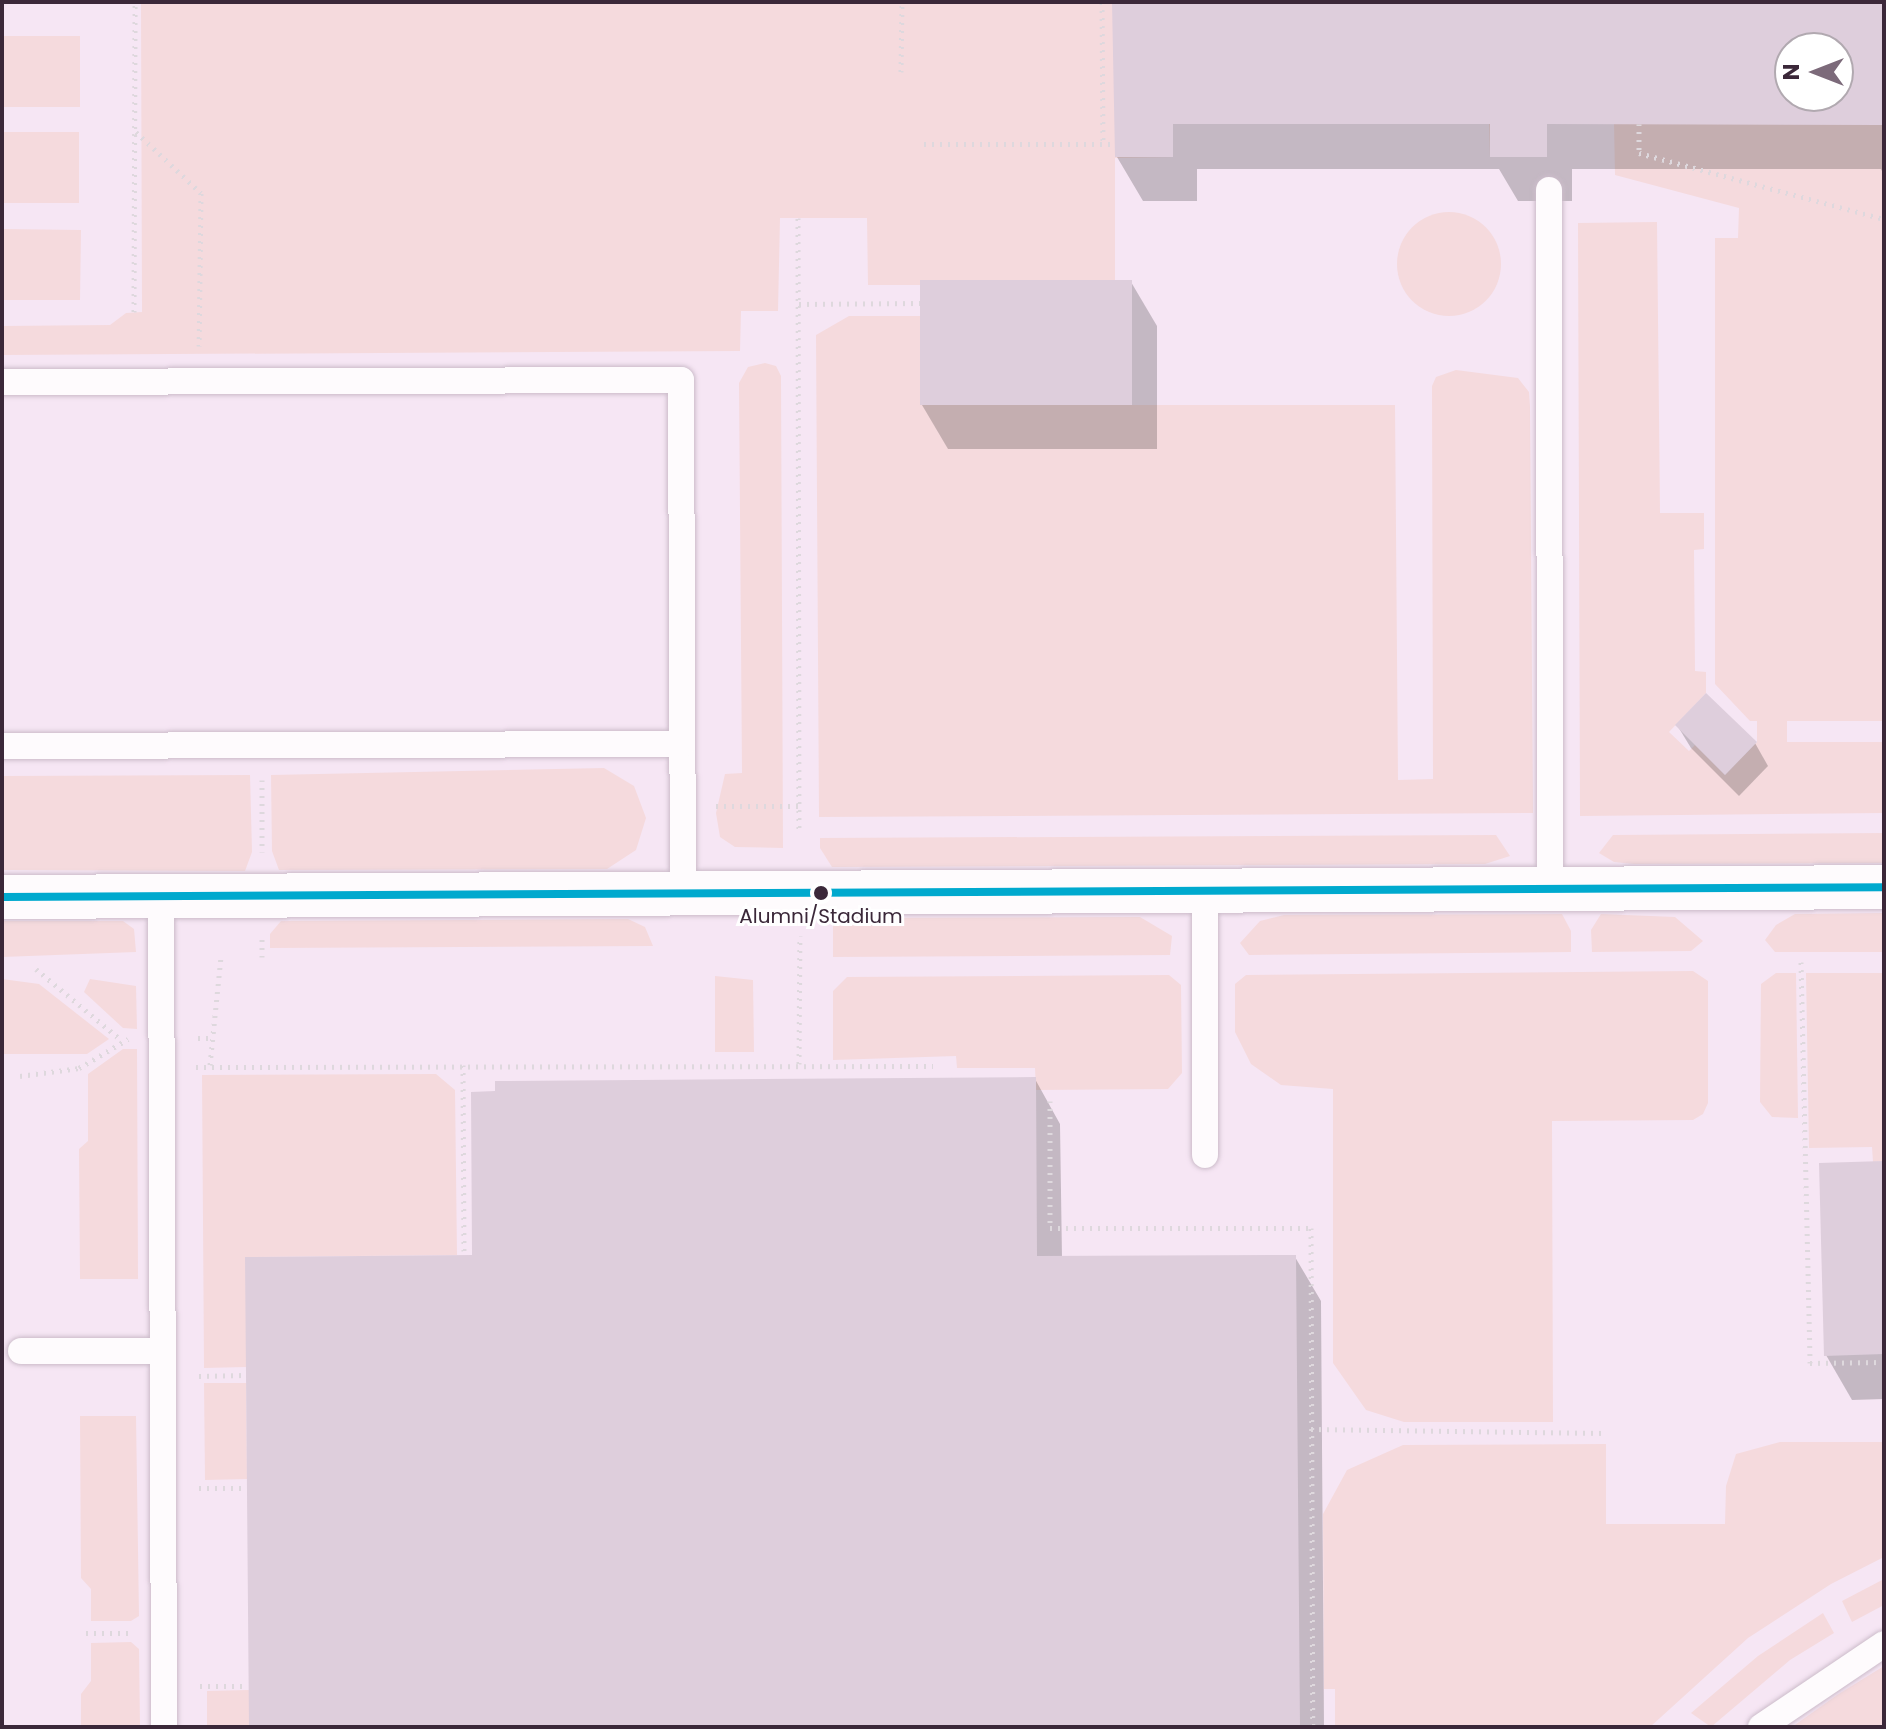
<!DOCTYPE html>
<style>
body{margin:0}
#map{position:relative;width:1886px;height:1729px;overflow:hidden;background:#f6e6f4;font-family:Poppins,sans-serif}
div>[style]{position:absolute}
.green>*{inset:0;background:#f5dadd}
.round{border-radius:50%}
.shadow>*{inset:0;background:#0003}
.building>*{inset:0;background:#decedc}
.path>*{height:5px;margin-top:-2.5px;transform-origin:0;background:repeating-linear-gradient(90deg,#ded8dd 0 2px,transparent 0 8px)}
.roads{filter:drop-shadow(0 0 2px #ccbcca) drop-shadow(0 0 2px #ccbcca)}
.lane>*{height:26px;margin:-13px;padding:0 13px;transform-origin:13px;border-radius:13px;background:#fefbfd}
.secondary>*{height:44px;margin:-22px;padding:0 22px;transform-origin:22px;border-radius:22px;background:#fefbfd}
.bus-1>*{height:8px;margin:-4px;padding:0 4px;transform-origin:4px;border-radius:4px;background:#00a9ce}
.dots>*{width:22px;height:22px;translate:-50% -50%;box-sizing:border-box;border:4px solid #fff;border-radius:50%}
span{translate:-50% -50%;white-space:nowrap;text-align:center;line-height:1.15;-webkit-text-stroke:6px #fff;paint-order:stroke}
.bus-label{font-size:20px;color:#3b2839}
.frame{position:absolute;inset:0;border:4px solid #3b2839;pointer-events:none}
.north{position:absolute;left:1774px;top:32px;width:80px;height:80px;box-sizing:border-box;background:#fff;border:2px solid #b1a9b0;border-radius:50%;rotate:270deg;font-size:22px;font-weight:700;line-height:32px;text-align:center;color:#3b2839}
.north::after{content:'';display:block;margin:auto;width:28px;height:36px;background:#7c6a7a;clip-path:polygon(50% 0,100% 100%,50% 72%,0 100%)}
</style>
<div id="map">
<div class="green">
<div style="clip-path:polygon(evenodd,141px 2px,1884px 2px,1884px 721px,1787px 721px,1787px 742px,1884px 742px,1884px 813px,1580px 816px,1578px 223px,1657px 222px,1660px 513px,1704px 513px,1704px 549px,1694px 550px,1695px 671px,1706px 672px,1706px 693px,1669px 732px,1689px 751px,1695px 745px,1725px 775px,1757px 742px,1757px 721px,1750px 721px,1715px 684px,1715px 238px,1738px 238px,1739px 208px,1615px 175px,1614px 124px,1547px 124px,1547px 157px,1490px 157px,1489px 124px,1173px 124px,1173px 157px,1115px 158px,1115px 280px,921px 280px,920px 285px,868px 285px,867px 218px,780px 218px,778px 311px,741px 311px,740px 351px,2px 355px,2px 326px,110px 325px,126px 313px,142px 312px,141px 2px,1790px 48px,1838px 48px,1838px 96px,1790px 96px,1790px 48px)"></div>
<div style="clip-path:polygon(2px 36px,80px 36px,80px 107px,2px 107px)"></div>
<div style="clip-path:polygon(2px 132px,79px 132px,79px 203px,2px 203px)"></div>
<div class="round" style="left:1397px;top:212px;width:104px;height:104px"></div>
<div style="clip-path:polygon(2px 229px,81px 230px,80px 300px,2px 300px)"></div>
<div style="clip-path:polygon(849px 316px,920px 316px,921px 405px,1395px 405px,1398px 780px,1433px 779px,1432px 386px,1436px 377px,1456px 370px,1518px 378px,1529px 392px,1530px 407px,1533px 813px,819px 817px,816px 335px)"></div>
<div style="clip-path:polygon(765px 363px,776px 366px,781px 376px,783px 848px,735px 847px,720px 837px,716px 813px,725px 774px,742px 773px,739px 383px,748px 367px)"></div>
<div style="clip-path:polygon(604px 768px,634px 786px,646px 818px,636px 850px,607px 869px,279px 870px,272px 851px,271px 775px)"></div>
<div style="clip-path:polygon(250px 775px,252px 852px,245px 871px,2px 870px,2px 776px)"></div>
<div style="clip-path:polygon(1884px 833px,1884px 863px,1634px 864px,1614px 862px,1599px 853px,1613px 835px)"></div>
<div style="clip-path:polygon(1496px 835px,1510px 856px,1485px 864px,832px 867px,820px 848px,820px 838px)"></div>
<div style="clip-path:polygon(1884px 913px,1884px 952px,1775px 952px,1765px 940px,1776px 925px,1795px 914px)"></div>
<div style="clip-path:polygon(1562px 914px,1571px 931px,1571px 952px,1249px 955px,1240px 943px,1260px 921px,1284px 915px)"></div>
<div style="clip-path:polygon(1601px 914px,1675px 917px,1703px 941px,1691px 951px,1592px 952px,1591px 930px)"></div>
<div style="clip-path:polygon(1140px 917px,1172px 936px,1170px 955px,833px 957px,833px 918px)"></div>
<div style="clip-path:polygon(628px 919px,645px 927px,653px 946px,270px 948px,270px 934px,281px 921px)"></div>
<div style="clip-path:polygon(2px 921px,123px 921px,134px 929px,136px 952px,2px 957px)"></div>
<div style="clip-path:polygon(1693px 971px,1708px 981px,1708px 1103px,1703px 1114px,1693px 1120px,1552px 1121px,1553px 1422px,1404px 1422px,1366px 1410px,1333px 1363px,1333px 1089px,1281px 1085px,1251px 1064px,1235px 1032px,1235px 984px,1246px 975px)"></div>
<div style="clip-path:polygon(1776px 973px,1796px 973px,1798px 1118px,1772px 1117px,1760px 1102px,1761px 984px)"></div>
<div style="clip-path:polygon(1806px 973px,1884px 973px,1884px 1161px,1873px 1162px,1872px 1147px,1809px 1148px)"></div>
<div style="clip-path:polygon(1169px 975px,1181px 985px,1182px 1073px,1168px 1089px,1036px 1090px,1035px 1068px,957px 1068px,956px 1056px,833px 1060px,833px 991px,847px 977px)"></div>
<div style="clip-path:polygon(715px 976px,753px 980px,754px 1052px,715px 1052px)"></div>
<div style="clip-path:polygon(2px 979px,39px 984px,109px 1039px,87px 1054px,2px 1054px)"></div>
<div style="clip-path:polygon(90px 979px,136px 986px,137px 1029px,123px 1028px,84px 992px)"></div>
<div style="clip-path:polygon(123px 1049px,137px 1049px,138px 1279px,80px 1279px,79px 1149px,88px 1141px,88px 1074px)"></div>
<div style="clip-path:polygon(436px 1074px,455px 1090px,457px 1255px,246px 1257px,246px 1367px,204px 1368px,202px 1075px)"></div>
<div style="clip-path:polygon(204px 1383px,246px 1383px,247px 1479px,205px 1480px)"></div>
<div style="clip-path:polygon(80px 1416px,136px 1416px,139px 1616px,131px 1621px,91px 1621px,91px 1589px,81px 1578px)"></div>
<div style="clip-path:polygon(1780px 1442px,1884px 1442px,1884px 1557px,1831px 1584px,1748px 1638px,1650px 1727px,1335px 1727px,1335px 1689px,1324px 1689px,1323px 1514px,1347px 1470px,1403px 1445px,1606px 1444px,1606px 1524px,1725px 1524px,1726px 1486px,1736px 1454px)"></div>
<div style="clip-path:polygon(1884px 1579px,1884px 1605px,1852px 1622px,1842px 1601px)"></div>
<div style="clip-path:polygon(1823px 1613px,1834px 1633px,1790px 1660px,1711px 1727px,1691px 1713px,1758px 1656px)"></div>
<div style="clip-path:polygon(131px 1642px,139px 1649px,140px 1727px,81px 1727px,81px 1694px,91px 1681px,91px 1643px)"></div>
<div style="clip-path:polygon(1884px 1666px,1884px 1727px,1792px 1727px,1837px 1695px)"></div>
<div style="clip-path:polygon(249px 1690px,249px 1727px,207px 1727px,207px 1691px)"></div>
</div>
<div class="shadow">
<div style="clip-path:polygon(evenodd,1117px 2px,1884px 2px,1884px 175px,1881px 169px,1572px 169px,1572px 201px,1518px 201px,1499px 169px,1197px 169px,1197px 201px,1143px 201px,1117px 157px,1117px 2px,1790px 48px,1838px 48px,1838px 96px,1790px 96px,1790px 48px)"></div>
<div style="clip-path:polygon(1131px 282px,1157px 326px,1157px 449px,948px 449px,922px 405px)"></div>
<div style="clip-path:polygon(1677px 725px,1755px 743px,1768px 766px,1739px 796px,1691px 748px)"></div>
<div style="clip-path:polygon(1035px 1079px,1060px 1124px,1062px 1258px,1295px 1257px,1321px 1301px,1324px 1727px,251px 1727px,474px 1257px)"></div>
<div style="clip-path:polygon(1884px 1163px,1884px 1399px,1852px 1400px,1826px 1355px)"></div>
</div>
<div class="building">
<div style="clip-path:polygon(evenodd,1112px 2px,1884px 2px,1884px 125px,1547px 124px,1547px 157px,1490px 157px,1490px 124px,1173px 124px,1173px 157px,1115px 157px,1112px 2px,1790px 48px,1838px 48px,1838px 96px,1790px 96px,1790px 48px)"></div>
<div style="clip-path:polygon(920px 280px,1132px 280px,1132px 405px,920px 405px)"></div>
<div style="clip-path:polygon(1706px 693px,1757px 742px,1725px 775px,1675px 725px)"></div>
<div style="clip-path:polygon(1036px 1077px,1037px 1256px,1296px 1255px,1300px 1727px,249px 1727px,245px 1257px,472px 1255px,471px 1092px,495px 1091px,495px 1081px)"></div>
<div style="clip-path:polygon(1884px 1161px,1884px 1354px,1824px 1356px,1819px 1163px)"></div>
</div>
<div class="path">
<div style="left:1102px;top:2px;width:142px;rotate:89.6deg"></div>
<div style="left:901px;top:72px;width:70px;rotate:-89.2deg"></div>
<div style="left:1639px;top:124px;width:29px;rotate:90deg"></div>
<div style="left:1639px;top:153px;width:254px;rotate:15.1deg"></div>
<div style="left:136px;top:132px;width:89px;rotate:43.2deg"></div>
<div style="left:201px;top:193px;width:153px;rotate:90.7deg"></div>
<div style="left:924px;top:144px;width:186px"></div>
<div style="left:798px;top:218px;width:611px;rotate:89.91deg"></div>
<div style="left:799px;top:304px;width:121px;rotate:-0.5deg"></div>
<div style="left:134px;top:312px;width:310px;rotate:-89.8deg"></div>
<div style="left:262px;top:780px;width:72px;rotate:90deg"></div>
<div style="left:716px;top:806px;width:83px"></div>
<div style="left:262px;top:957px;width:19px;rotate:-90deg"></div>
<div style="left:1801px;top:962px;width:401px;rotate:88.7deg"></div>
<div style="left:1810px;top:1363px;width:74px;rotate:-0.8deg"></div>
<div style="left:36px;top:969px;width:109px;rotate:39.8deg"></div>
<div style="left:198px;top:1038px;width:15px"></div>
<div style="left:799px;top:1064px;width:128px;rotate:-89.6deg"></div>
<div style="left:210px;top:1065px;width:109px;rotate:-84.2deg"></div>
<div style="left:463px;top:1065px;width:186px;rotate:89.7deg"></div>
<div style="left:196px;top:1067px;width:737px;rotate:-0.08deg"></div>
<div style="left:20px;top:1076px;width:60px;rotate:-7.7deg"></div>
<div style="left:79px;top:1068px;width:57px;rotate:-30.6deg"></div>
<div style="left:1050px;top:1101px;width:127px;rotate:90deg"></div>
<div style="left:1050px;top:1228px;width:261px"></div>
<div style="left:1311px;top:1228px;width:499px;rotate:89.8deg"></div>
<div style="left:199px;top:1376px;width:46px;rotate:-1.2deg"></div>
<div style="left:1311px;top:1429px;width:294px;rotate:0.8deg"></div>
<div style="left:199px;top:1488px;width:46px"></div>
<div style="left:86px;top:1633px;width:43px"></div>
<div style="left:200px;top:1686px;width:45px"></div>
</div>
<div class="roads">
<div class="lane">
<div style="left:1549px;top:190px;width:699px;rotate:89.92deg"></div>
<div style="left:2px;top:382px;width:679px;rotate:-0.17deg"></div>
<div style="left:681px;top:380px;width:513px;rotate:89.78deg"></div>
<div style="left:2px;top:746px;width:680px;rotate:-0.17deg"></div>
<div style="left:1205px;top:890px;width:265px;rotate:90deg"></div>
<div style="left:161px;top:897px;width:830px;rotate:89.79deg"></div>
<div style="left:21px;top:1351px;width:142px"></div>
<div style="left:1761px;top:1727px;width:148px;rotate:-34deg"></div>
</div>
<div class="secondary">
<div style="left:2px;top:897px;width:1882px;rotate:-0.3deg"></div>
</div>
</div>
<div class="bus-1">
<div style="left:2px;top:897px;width:1882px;rotate:-0.3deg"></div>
</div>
<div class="dots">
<div style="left:821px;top:893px;background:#3b2839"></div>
</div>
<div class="bus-label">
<span style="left:821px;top:916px">Alumni/Stadium</span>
</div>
<div class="frame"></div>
<div class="north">N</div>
</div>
